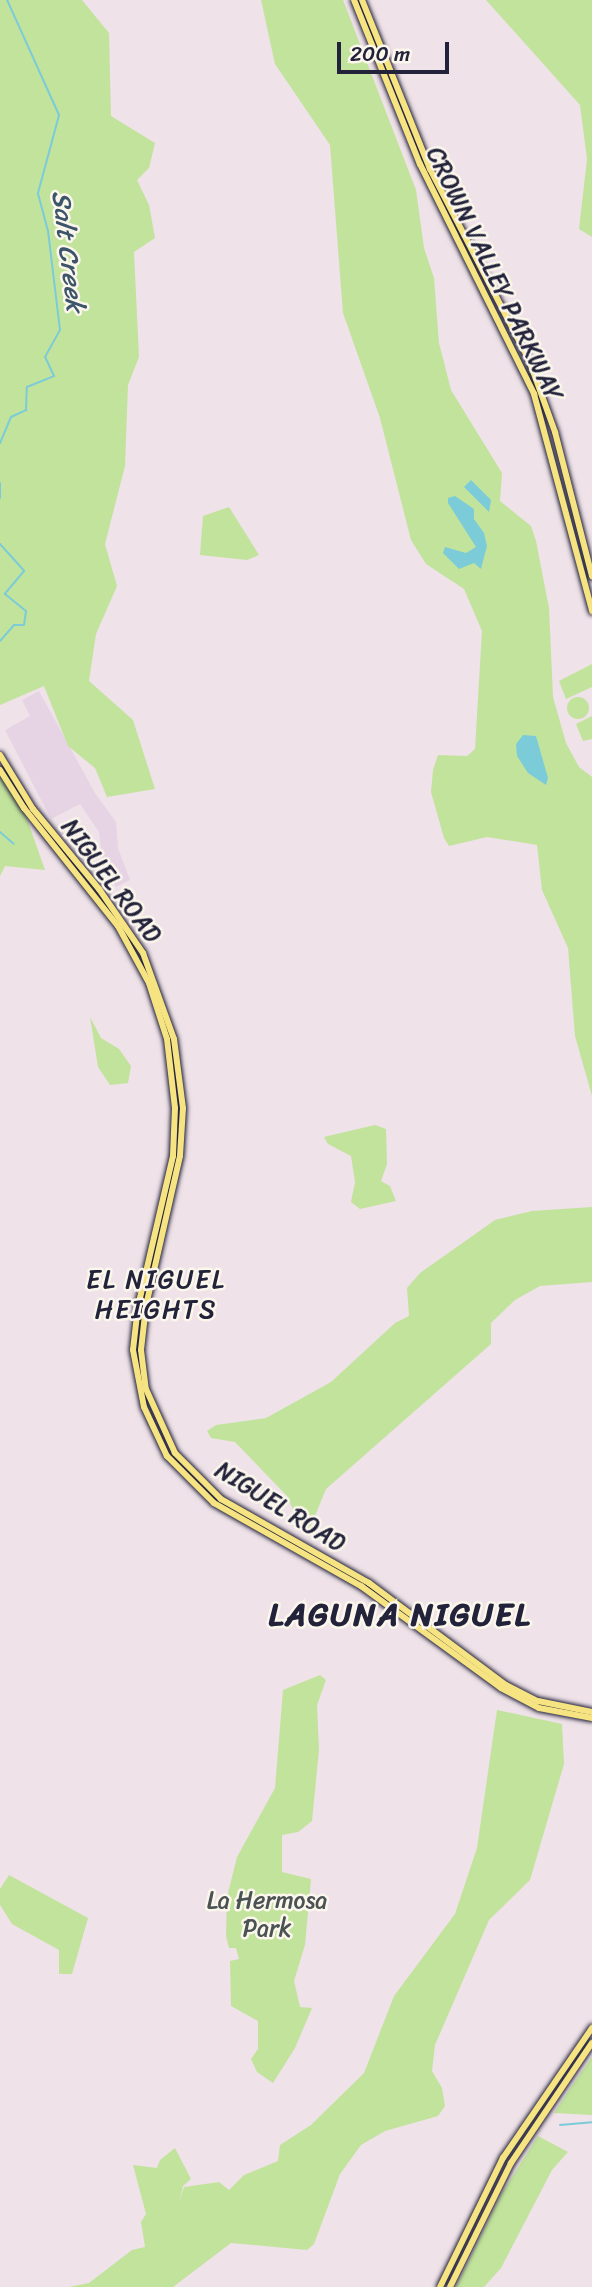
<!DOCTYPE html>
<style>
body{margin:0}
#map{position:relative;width:592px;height:2287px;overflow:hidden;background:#efe2e8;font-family:Sriracha,sans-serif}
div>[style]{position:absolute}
.built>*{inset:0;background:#e6d4e5}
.green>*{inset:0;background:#c2e39c}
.round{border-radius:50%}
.water>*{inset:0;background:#7ccbd8}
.stream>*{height:2px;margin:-1px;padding:0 1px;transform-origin:1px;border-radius:1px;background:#7ccbd8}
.roads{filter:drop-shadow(0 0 2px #22223b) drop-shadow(0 0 2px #22223b)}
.major>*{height:6px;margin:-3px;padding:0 3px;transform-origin:3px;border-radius:3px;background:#f6e381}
span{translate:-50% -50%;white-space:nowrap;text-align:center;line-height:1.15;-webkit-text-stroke:5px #fbf7ec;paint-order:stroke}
.street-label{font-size:24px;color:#22223b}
.park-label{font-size:24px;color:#4a5253}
.water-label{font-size:26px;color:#3d556a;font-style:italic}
.neighbourhood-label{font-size:26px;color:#22223b;letter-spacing:2px}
.district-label{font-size:32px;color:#22223b;font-weight:700;letter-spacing:2px}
.scale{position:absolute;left:337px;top:42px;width:112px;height:32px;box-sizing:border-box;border:4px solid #22223b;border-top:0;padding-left:9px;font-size:21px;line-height:24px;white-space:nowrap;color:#22223b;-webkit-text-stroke:5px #fbf7ec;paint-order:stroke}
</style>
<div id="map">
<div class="built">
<div style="clip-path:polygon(39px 691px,95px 793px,116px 822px,118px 848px,130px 880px,116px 887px,103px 867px,99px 832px,80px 804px,51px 819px,5px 730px,30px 716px,22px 700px)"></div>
</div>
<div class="green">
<div style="clip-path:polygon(0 0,82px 0,109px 33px,111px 116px,155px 143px,149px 168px,137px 180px,149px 205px,155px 238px,134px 252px,139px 357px,128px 385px,125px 466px,105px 544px,117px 586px,96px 634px,89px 681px,133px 720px,155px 789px,107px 797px,95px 768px,68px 746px,44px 686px,0 705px)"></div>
<div style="clip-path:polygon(261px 0,343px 0,416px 190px,424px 248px,434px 278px,439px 343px,451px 390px,502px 473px,500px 501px,531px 526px,536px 541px,549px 608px,553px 697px,566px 743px,579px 767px,592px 777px,592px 1096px,575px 1036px,568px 948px,542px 890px,537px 845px,487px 837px,449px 846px,444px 838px,431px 792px,433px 770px,438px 755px,467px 756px,475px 749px,482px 631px,464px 589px,426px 564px,411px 540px,380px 418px,343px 313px,330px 145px,275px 64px)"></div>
<div style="clip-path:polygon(486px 0,592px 0,592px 237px,579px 229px,587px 159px,580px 105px)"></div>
<div style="clip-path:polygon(229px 507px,259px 555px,247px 560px,200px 555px,203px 516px)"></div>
<div style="clip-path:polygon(592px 664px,592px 687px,566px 699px,559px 681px)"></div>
<div class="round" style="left:567px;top:697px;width:22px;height:22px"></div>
<div style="clip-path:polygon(592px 716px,592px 739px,583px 741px,576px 724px)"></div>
<div style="clip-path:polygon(0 775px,25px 813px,45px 870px,5px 866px,0 876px)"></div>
<div style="clip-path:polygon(90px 1017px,101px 1038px,119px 1049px,131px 1066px,128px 1083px,110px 1085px,98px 1067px)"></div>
<div style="clip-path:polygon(375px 1125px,386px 1129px,387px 1164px,381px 1181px,390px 1186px,396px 1201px,360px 1209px,351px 1202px,355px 1182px,351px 1156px,328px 1144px,324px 1137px)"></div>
<div style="clip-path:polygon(592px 1207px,592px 1282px,540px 1286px,515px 1300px,491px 1323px,491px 1344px,326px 1489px,310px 1528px,303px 1532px,287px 1496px,235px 1442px,211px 1438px,207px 1431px,216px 1425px,266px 1418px,331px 1382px,395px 1323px,409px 1316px,407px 1288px,420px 1273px,495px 1220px,532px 1211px)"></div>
<div style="clip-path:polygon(320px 1675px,326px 1680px,317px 1705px,319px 1750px,312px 1821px,298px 1832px,282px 1835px,282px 1872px,311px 1879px,305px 1945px,294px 1981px,300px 2007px,312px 2008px,295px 2048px,273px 2083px,257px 2072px,251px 2059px,258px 2049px,258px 2021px,231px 2006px,230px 1961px,239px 1959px,236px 1948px,229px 1948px,226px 1936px,227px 1897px,237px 1857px,275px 1788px,283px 1690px)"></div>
<div style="clip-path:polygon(497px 1710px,562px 1724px,564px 1764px,530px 1880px,489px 1920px,435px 2045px,432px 2071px,442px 2088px,445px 2106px,438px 2116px,385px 2131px,361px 2145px,340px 2174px,314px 2244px,307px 2250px,231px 2243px,173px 2287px,69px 2287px,89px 2283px,132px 2250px,145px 2247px,141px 2222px,146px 2214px,133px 2165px,157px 2168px,160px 2160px,175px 2148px,191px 2179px,183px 2186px,179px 2202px,184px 2187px,219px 2182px,229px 2190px,244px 2175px,278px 2161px,280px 2145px,311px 2125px,364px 2073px,394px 1996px,455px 1914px,477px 1848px)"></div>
<div style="clip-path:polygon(9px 1875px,88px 1918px,72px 1974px,59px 1974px,59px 1950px,12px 1924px,0 1905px,0 1889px)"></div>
<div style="clip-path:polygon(592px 2057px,592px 2115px,554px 2113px,573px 2084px)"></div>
<div style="clip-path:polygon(538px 2136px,568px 2152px,552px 2170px,501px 2268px,484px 2287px,456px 2287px,502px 2193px)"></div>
</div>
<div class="water">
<div style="clip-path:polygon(471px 480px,491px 500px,489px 512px,464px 487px)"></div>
<div style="clip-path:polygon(455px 496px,474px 509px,474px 519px,484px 533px,487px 546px,481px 569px,474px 563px,459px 569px,443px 553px,445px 547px,466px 553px,476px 547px,448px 503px,448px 498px)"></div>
<div style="clip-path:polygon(523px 735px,536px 736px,548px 778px,546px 785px,528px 773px,517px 756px,516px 744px)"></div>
</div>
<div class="stream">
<div style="left:0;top:443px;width:28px;rotate:-67deg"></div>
<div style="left:11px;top:417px;width:17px;rotate:-25deg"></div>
<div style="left:26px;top:410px;width:23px;rotate:-88deg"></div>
<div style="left:27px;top:387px;width:29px;rotate:-22deg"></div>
<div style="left:54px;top:376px;width:21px;rotate:-115deg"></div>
<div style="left:45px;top:357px;width:31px;rotate:-61deg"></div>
<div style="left:60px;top:330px;width:100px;rotate:-96.9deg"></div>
<div style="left:48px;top:231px;width:39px;rotate:-105deg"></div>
<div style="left:38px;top:193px;width:81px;rotate:-74.9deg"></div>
<div style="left:59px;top:115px;width:126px;rotate:-114.3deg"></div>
<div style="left:0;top:483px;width:15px;rotate:90deg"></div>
<div style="left:0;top:544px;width:36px;rotate:48deg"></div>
<div style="left:24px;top:571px;width:30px;rotate:130deg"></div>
<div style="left:5px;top:594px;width:27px;rotate:39deg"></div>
<div style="left:26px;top:611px;width:14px;rotate:98deg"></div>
<div style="left:24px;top:625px;width:10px;rotate:180deg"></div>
<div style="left:14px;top:625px;width:21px;rotate:131deg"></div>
<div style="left:0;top:832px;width:18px;rotate:41deg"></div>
<div style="left:560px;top:2125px;width:32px;rotate:-5deg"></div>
</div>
<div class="roads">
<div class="major">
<div style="left:354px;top:0;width:177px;rotate:68.1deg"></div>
<div style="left:420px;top:164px;width:257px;rotate:63.6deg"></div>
<div style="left:534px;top:394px;width:225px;rotate:75deg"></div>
<div style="left:362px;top:0;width:182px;rotate:68.1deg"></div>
<div style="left:430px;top:169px;width:215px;rotate:62.6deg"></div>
<div style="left:529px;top:360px;width:77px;rotate:70.1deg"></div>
<div style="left:555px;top:432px;width:149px;rotate:75.6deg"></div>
<div style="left:0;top:755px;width:63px;rotate:58.6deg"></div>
<div style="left:33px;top:809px;width:104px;rotate:50.5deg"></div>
<div style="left:99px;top:889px;width:78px;rotate:55.5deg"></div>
<div style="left:143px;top:953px;width:91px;rotate:70.2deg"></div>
<div style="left:174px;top:1039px;width:70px;rotate:82.6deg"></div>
<div style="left:183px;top:1108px;width:48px;rotate:93.6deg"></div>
<div style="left:180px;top:1156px;width:154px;rotate:102.8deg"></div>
<div style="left:146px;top:1306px;width:44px;rotate:96.5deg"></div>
<div style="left:141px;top:1350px;width:39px;rotate:83deg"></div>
<div style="left:146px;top:1389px;width:70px;rotate:65.6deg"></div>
<div style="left:175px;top:1453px;width:65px;rotate:45deg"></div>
<div style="left:221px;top:1499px;width:170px;rotate:29.6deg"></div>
<div style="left:369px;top:1583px;width:171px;rotate:36.7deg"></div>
<div style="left:506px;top:1685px;width:36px;rotate:27deg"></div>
<div style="left:538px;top:1701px;width:55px;rotate:11.5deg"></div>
<div style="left:0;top:770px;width:45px;rotate:57.7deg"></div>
<div style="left:24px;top:808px;width:151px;rotate:51.5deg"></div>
<div style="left:118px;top:926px;width:65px;rotate:61.5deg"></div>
<div style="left:149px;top:983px;width:59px;rotate:72.2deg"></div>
<div style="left:167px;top:1039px;width:69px;rotate:83.4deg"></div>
<div style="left:175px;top:1108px;width:48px;rotate:92.4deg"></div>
<div style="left:173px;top:1156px;width:154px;rotate:103.1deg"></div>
<div style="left:138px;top:1306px;width:44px;rotate:96.5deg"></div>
<div style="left:133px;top:1350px;width:58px;rotate:79.1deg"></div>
<div style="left:144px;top:1407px;width:54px;rotate:64.9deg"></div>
<div style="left:167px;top:1456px;width:66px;rotate:45deg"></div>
<div style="left:214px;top:1503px;width:169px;rotate:29.5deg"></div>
<div style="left:361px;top:1586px;width:173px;rotate:36.1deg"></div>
<div style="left:501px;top:1688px;width:43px;rotate:27.8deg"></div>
<div style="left:539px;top:1708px;width:54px;rotate:10.7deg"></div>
<div style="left:440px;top:2287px;width:144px;rotate:-64deg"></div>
<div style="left:503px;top:2158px;width:158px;rotate:-55.6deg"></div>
<div style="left:450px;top:2287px;width:138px;rotate:-63.8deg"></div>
<div style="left:511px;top:2163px;width:145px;rotate:-56deg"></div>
</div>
</div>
<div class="street-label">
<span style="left:494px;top:274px;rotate:64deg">CROWN VALLEY PARKWAY</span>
<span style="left:111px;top:881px;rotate:53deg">NIGUEL ROAD</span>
<span style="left:280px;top:1507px;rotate:32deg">NIGUEL ROAD</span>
</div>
<div class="park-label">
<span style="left:267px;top:1915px">La Hermosa<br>Park</span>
</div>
<div class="water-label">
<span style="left:68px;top:251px;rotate:83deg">Salt Creek</span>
</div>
<div class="neighbourhood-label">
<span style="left:156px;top:1295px">EL NIGUEL<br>HEIGHTS</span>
</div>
<div class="district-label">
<span style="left:400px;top:1615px">LAGUNA NIGUEL</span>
</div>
<div class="scale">200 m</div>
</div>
